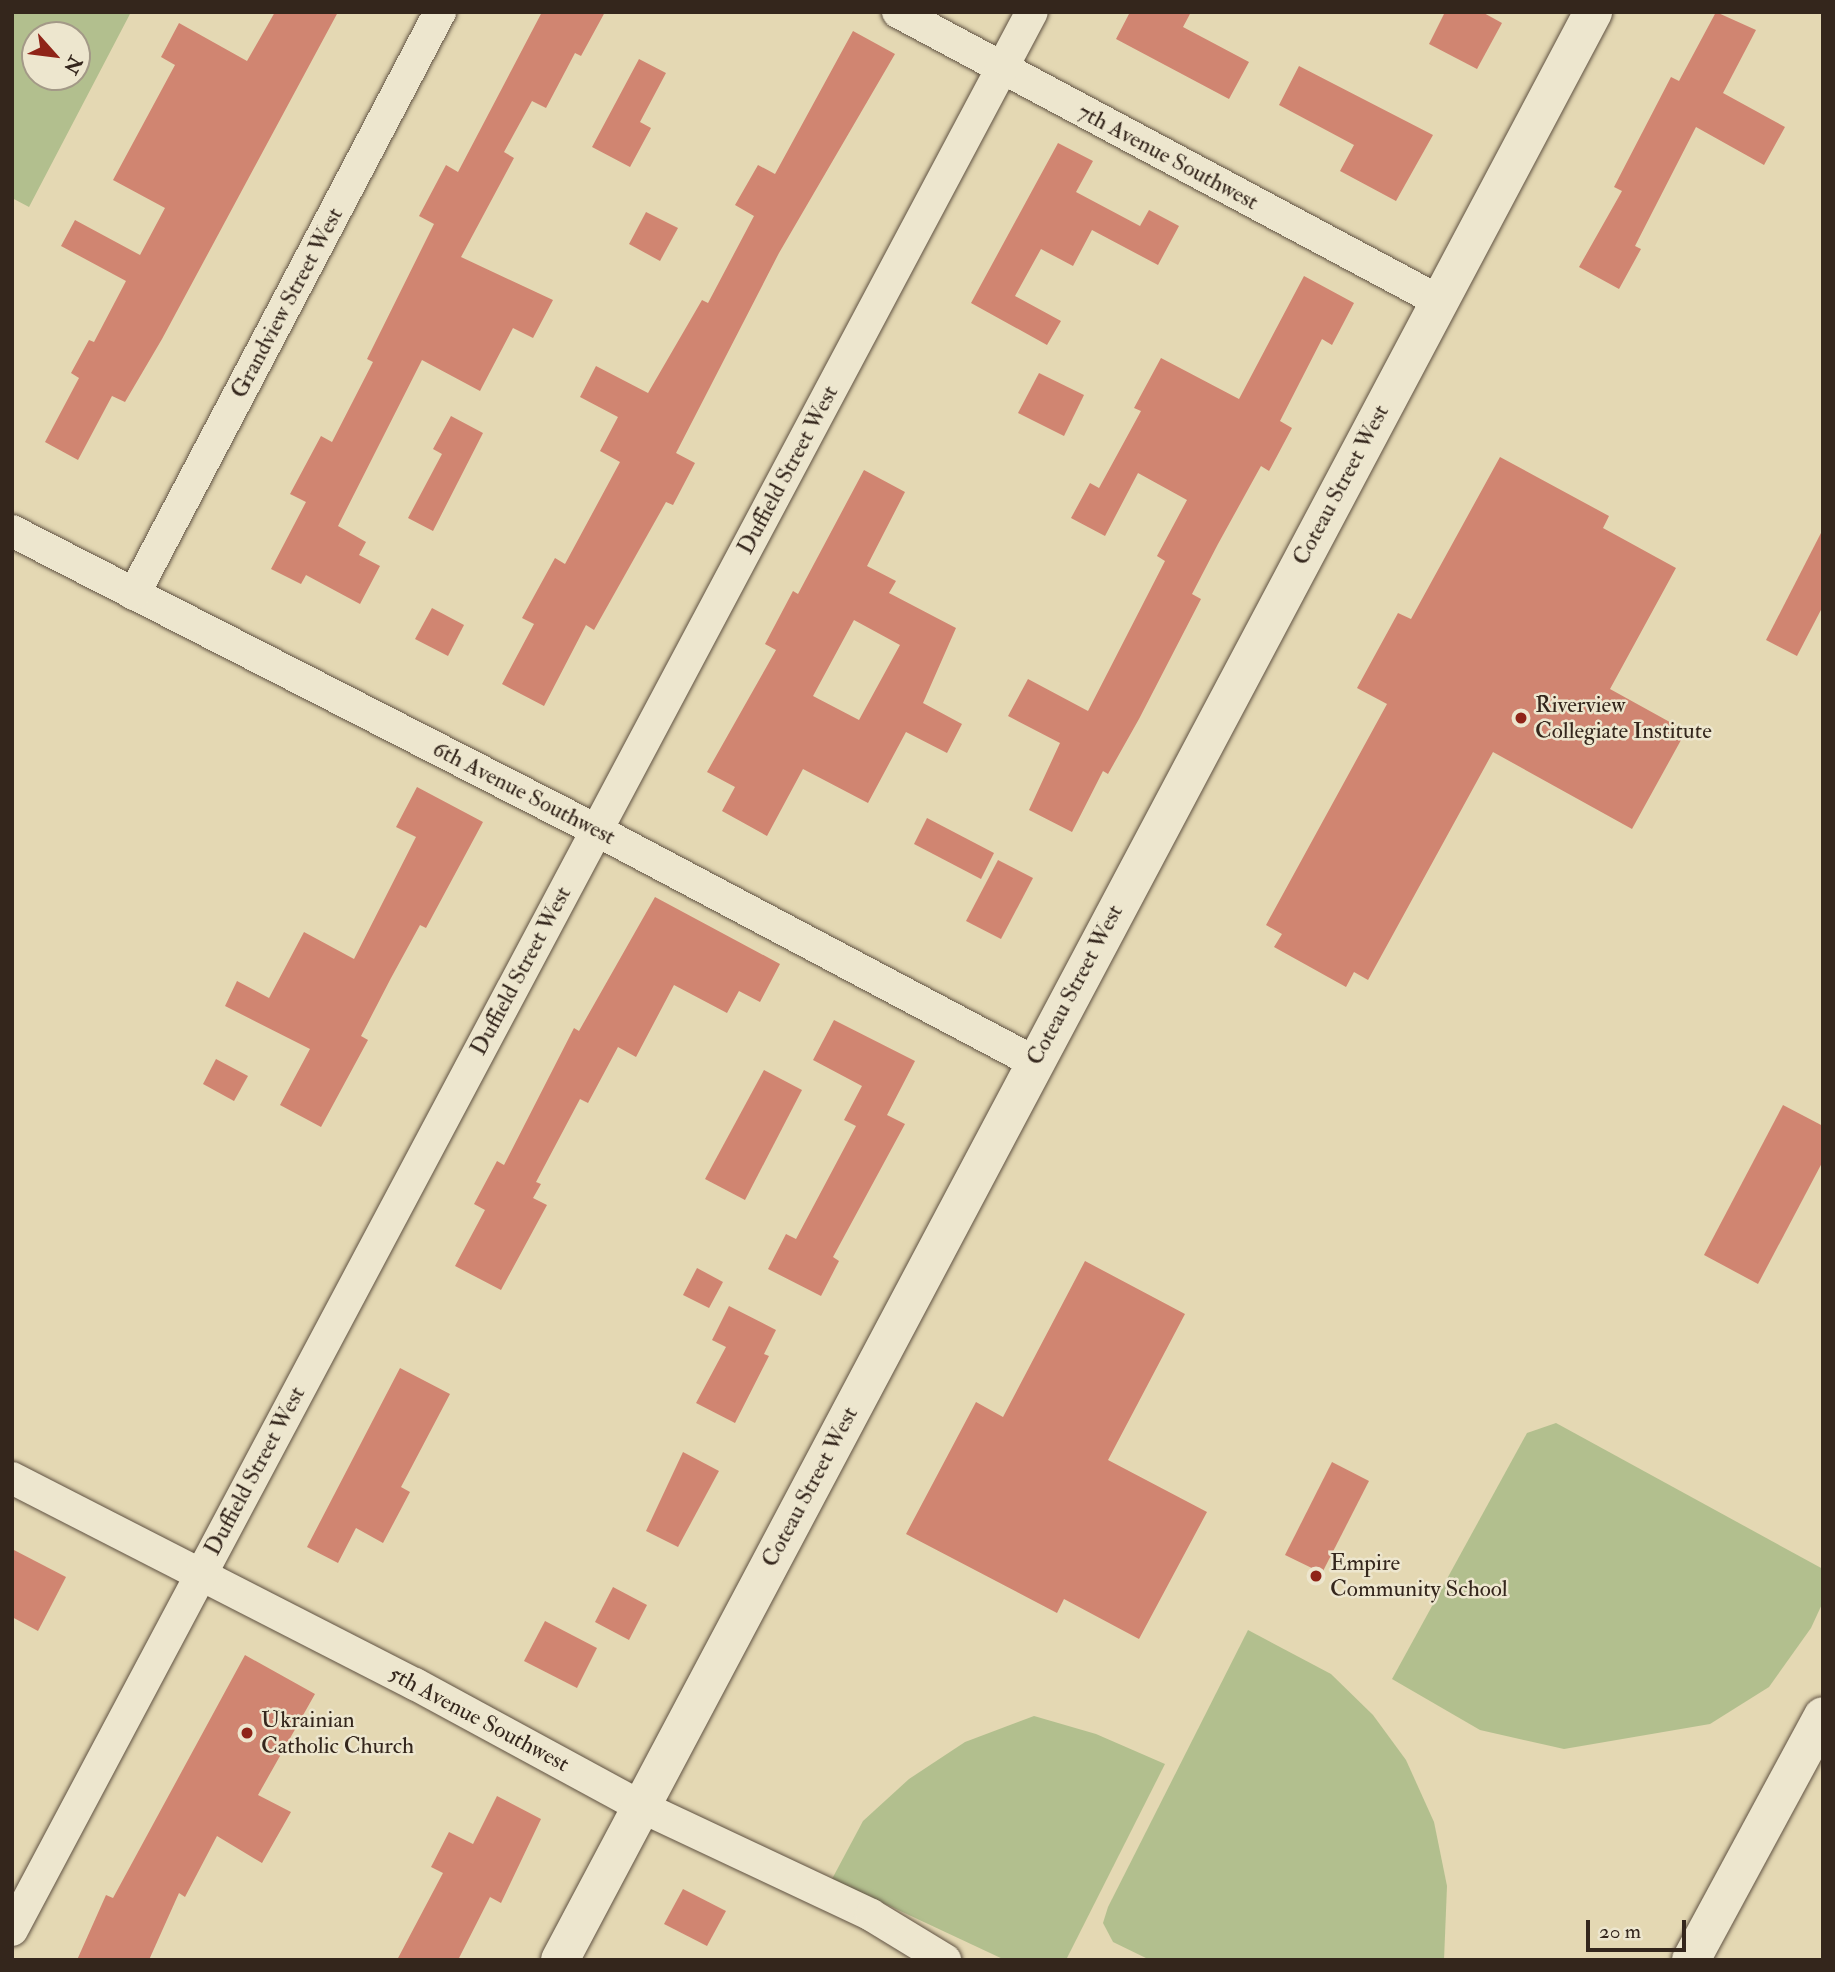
<!DOCTYPE html>
<style>
body{margin:0}
#map{position:relative;width:1835px;height:1972px;overflow:hidden;background:#e4d8b3;font-family:"IM FELL Double Pica",serif}
div>[style]{position:absolute}
.green>*{inset:0;background:#b2bf8e}
.building>*{inset:0;background:#d08571}
.roads{filter:drop-shadow(0 0 2px #605242) drop-shadow(0 0 2px #605242)}
.street>*{height:32px;margin:-16px;padding:0 16px;transform-origin:16px;border-radius:16px;background:#ede6ce}
.secondary>*{height:38px;margin:-19px;padding:0 19px;transform-origin:19px;border-radius:19px;background:#ede6ce}
.dots>*{width:19px;height:19px;translate:-50% -50%;box-sizing:border-box;border:4px solid #ede6ce;border-radius:50%}
span{translate:-50% -50%;white-space:nowrap;text-align:center;line-height:1.15;-webkit-text-stroke:5px #ede6ce;paint-order:stroke}
.street-label{font-size:23px;color:#34261c}
.poi-label{font-size:23px;color:#34261c}
.left{translate:0 -50%;text-align:left}
.frame{position:absolute;inset:0;border:14px solid #34261c;pointer-events:none}
.north{position:absolute;left:21px;top:21px;width:70px;height:70px;box-sizing:border-box;background:#ede6ce;border:2px solid #a39987;border-radius:50%;rotate:118deg;font-size:19px;font-weight:700;line-height:28px;text-align:center;color:#34261c}
.north::after{content:'';display:block;margin:auto;width:24px;height:32px;background:#8f2418;clip-path:polygon(50% 0,100% 100%,50% 72%,0 100%)}
.scale{position:absolute;left:1586px;top:1920px;width:100px;height:32px;box-sizing:border-box;border:4px solid #34261c;border-top:0;padding-left:9px;font-size:21px;line-height:24px;white-space:nowrap;color:#34261c;-webkit-text-stroke:5px #ede6ce;paint-order:stroke}
</style>
<div id="map">
<div class="green">
<div style="clip-path:polygon(evenodd,12px 12px,131px 12px,29px 207px,12px 198px,12px 12px,35px 35px,77px 35px,77px 77px,35px 77px,35px 35px)"></div>
<div style="clip-path:polygon(1556px 1423px,1823px 1569px,1823px 1602px,1811px 1628px,1769px 1687px,1710px 1724px,1564px 1749px,1480px 1730px,1392px 1679px,1527px 1433px)"></div>
<div style="clip-path:polygon(1248px 1630px,1331px 1674px,1373px 1715px,1406px 1760px,1434px 1822px,1447px 1886px,1444px 1960px,1150px 1960px,1113px 1942px,1103px 1923px,1108px 1907px)"></div>
<div style="clip-path:polygon(1034px 1716px,1096px 1734px,1165px 1764px,1066px 1960px,1005px 1960px,832px 1879px,863px 1821px,909px 1779px,965px 1742px)"></div>
</div>
<div class="building">
<div style="clip-path:polygon(275px 12px,338px 12px,162px 339px,125px 402px,112px 396px,78px 460px,45px 442px,79px 378px,71px 373px,89px 340px,94px 342px,126px 281px,61px 246px,75px 220px,140px 255px,165px 208px,113px 180px,175px 65px,161px 57px,179px 23px,247px 61px)"></div>
<div style="clip-path:polygon(542px 12px,605px 12px,581px 56px,575px 53px,546px 108px,532px 101px,504px 152px,514px 158px,461px 257px,553px 300px,533px 338px,513px 328px,480px 391px,422px 360px,338px 526px,366px 542px,359px 555px,380px 566px,360px 604px,306px 575px,301px 584px,271px 569px,306px 502px,290px 494px,321px 436px,332px 442px,373px 362px,367px 359px,434px 224px,419px 216px,446px 165px,458px 172px)"></div>
<div style="clip-path:polygon(1130px 12px,1191px 12px,1183px 27px,1249px 62px,1229px 99px,1116px 39px)"></div>
<div style="clip-path:polygon(1445px 12px,1482px 12px,1502px 23px,1477px 69px,1429px 44px)"></div>
<div style="clip-path:polygon(1716px 12px,1756px 30px,1723px 93px,1785px 127px,1764px 165px,1696px 127px,1635px 246px,1641px 249px,1619px 289px,1579px 267px,1622px 191px,1614px 187px,1671px 77px,1679px 81px)"></div>
<div style="clip-path:polygon(853px 31px,895px 54px,779px 253px,676px 453px,695px 463px,673px 505px,666px 502px,594px 630px,586px 625px,544px 706px,502px 684px,534px 624px,522px 618px,555px 558px,565px 564px,620px 462px,600px 451px,618px 417px,580px 397px,596px 366px,648px 393px,702px 300px,708px 303px,754px 216px,735px 205px,758px 165px,775px 174px)"></div>
<div style="clip-path:polygon(639px 59px,666px 73px,640px 122px,651px 128px,630px 167px,592px 147px)"></div>
<div style="clip-path:polygon(1299px 66px,1433px 135px,1396px 201px,1340px 171px,1354px 145px,1279px 105px)"></div>
<div style="clip-path:polygon(1058px 143px,1093px 161px,1076px 192px,1140px 226px,1149px 210px,1179px 226px,1158px 265px,1092px 230px,1073px 266px,1041px 249px,1015px 296px,1061px 321px,1047px 345px,971px 303px)"></div>
<div style="clip-path:polygon(646px 212px,678px 228px,660px 261px,629px 244px)"></div>
<div style="clip-path:polygon(1304px 276px,1354px 303px,1332px 345px,1322px 339px,1280px 421px,1292px 428px,1269px 471px,1261px 466px,1218px 544px,1192px 594px,1201px 599px,1139px 719px,1108px 774px,1103px 771px,1072px 832px,1029px 810px,1060px 743px,1008px 716px,1028px 679px,1088px 711px,1165px 561px,1157px 556px,1187px 500px,1138px 473px,1105px 536px,1071px 518px,1090px 483px,1099px 488px,1141px 411px,1134px 408px,1161px 358px,1239px 399px)"></div>
<div style="clip-path:polygon(1039px 373px,1084px 395px,1064px 436px,1018px 413px)"></div>
<div style="clip-path:polygon(451px 416px,483px 433px,433px 531px,408px 518px,442px 454px,433px 449px)"></div>
<div style="clip-path:polygon(1500px 457px,1609px 516px,1603px 528px,1676px 568px,1610px 689px,1686px 731px,1632px 829px,1493px 752px,1368px 980px,1354px 972px,1346px 987px,1274px 947px,1282px 934px,1266px 925px,1387px 704px,1357px 688px,1398px 613px,1411px 619px)"></div>
<div style="clip-path:polygon(evenodd,864px 470px,905px 492px,867px 566px,896px 581px,889px 593px,956px 628px,923px 703px,962px 724px,947px 753px,906px 732px,868px 803px,803px 769px,767px 836px,722px 811px,735px 787px,707px 772px,776px 650px,765px 644px,793px 591px,798px 594px,864px 470px,854px 620px,900px 645px,859px 720px,813px 696px,854px 620px)"></div>
<div style="clip-path:polygon(1823px 529px,1823px 606px,1797px 656px,1766px 640px)"></div>
<div style="clip-path:polygon(432px 608px,464px 625px,448px 656px,415px 639px)"></div>
<div style="clip-path:polygon(417px 787px,483px 822px,426px 928px,420px 925px,391px 978px,361px 1036px,368px 1040px,321px 1127px,280px 1105px,310px 1049px,225px 1006px,237px 981px,269px 998px,304px 932px,354px 959px,416px 837px,396px 827px)"></div>
<div style="clip-path:polygon(927px 818px,994px 853px,981px 879px,914px 844px)"></div>
<div style="clip-path:polygon(998px 860px,1033px 878px,1001px 939px,966px 921px)"></div>
<div style="clip-path:polygon(655px 897px,780px 964px,760px 1002px,739px 991px,727px 1013px,674px 985px,636px 1057px,618px 1047px,588px 1103px,580px 1099px,536px 1182px,541px 1184px,533px 1198px,547px 1205px,501px 1290px,455px 1266px,485px 1210px,474px 1204px,497px 1161px,504px 1165px,574px 1028px,579px 1031px)"></div>
<div style="clip-path:polygon(834px 1020px,915px 1061px,887px 1115px,905px 1124px,833px 1257px,839px 1261px,821px 1296px,768px 1269px,786px 1234px,796px 1239px,856px 1126px,844px 1120px,862px 1086px,813px 1060px)"></div>
<div style="clip-path:polygon(216px 1059px,248px 1076px,234px 1101px,203px 1084px)"></div>
<div style="clip-path:polygon(764px 1070px,802px 1090px,745px 1200px,705px 1179px)"></div>
<div style="clip-path:polygon(1783px 1105px,1823px 1126px,1823px 1161px,1758px 1284px,1704px 1255px)"></div>
<div style="clip-path:polygon(1085px 1261px,1185px 1314px,1108px 1460px,1207px 1512px,1139px 1639px,1064px 1599px,1057px 1613px,906px 1534px,976px 1402px,1003px 1417px)"></div>
<div style="clip-path:polygon(697px 1268px,723px 1282px,709px 1308px,683px 1295px)"></div>
<div style="clip-path:polygon(729px 1306px,776px 1330px,764px 1354px,769px 1356px,735px 1423px,696px 1403px,726px 1347px,712px 1340px)"></div>
<div style="clip-path:polygon(400px 1368px,450px 1394px,401px 1487px,410px 1492px,383px 1543px,356px 1528px,338px 1563px,307px 1547px)"></div>
<div style="clip-path:polygon(683px 1452px,719px 1471px,678px 1547px,646px 1531px)"></div>
<div style="clip-path:polygon(1332px 1462px,1369px 1481px,1322px 1573px,1285px 1555px)"></div>
<div style="clip-path:polygon(12px 1549px,66px 1577px,38px 1631px,12px 1617px)"></div>
<div style="clip-path:polygon(613px 1587px,647px 1605px,629px 1640px,595px 1622px)"></div>
<div style="clip-path:polygon(545px 1621px,597px 1648px,577px 1688px,524px 1661px)"></div>
<div style="clip-path:polygon(245px 1655px,315px 1694px,258px 1795px,291px 1812px,262px 1863px,217px 1836px,185px 1897px,179px 1893px,149px 1960px,77px 1960px,106px 1895px,113px 1898px)"></div>
<div style="clip-path:polygon(497px 1796px,541px 1819px,501px 1903px,490px 1897px,458px 1960px,397px 1960px,443px 1873px,431px 1867px,449px 1832px,473px 1844px)"></div>
<div style="clip-path:polygon(683px 1889px,726px 1911px,707px 1946px,664px 1924px)"></div>
</div>
<div class="roads">
<div class="street">
<div style="left:898px;top:12px;width:613px;rotate:28.11deg"></div>
<div style="left:12px;top:531px;width:656px;rotate:27.11deg"></div>
<div style="left:596px;top:830px;width:496px;rotate:27.9deg"></div>
<div style="left:134px;top:594px;width:658px;rotate:-62.27deg"></div>
<div style="left:12px;top:1478px;width:453px;rotate:27.1deg"></div>
<div style="left:415px;top:1684px;width:258px;rotate:28.5deg"></div>
<div style="left:642px;top:1807px;width:253px;rotate:25.2deg"></div>
<div style="left:871px;top:1915px;width:87px;rotate:31.3deg"></div>
<div style="left:12px;top:1930px;width:2172px;rotate:-62deg"></div>
</div>
<div class="secondary">
<div style="left:560px;top:1960px;width:2205px;rotate:-62.06deg"></div>
<div style="left:1691px;top:1960px;width:277px;rotate:-61.6deg"></div>
</div>
</div>
<div class="dots">
<div style="left:1521px;top:718px;background:#8f2418"></div>
<div style="left:1316px;top:1576px;background:#8f2418"></div>
<div style="left:247px;top:1733px;background:#8f2418"></div>
</div>
<div class="street-label">
<span style="left:1168px;top:157px;rotate:28deg">7th Avenue Southwest</span>
<span style="left:287px;top:303px;rotate:-62deg">Grandview Street West</span>
<span style="left:788px;top:470px;rotate:-62deg">Duffield Street West</span>
<span style="left:1341px;top:485px;rotate:-62deg">Coteau Street West</span>
<span style="left:524px;top:793px;rotate:27deg">6th Avenue Southwest</span>
<span style="left:521px;top:971px;rotate:-62deg">Duffield Street West</span>
<span style="left:1075px;top:985px;rotate:-62deg">Coteau Street West</span>
<span style="left:255px;top:1471px;rotate:-62deg">Duffield Street West</span>
<span style="left:810px;top:1487px;rotate:-62deg">Coteau Street West</span>
<span style="left:479px;top:1719px;rotate:28deg">5th Avenue Southwest</span>
</div>
<div class="poi-label">
<span class="left" style="left:1535px;top:718px">Riverview<br>Collegiate Institute</span>
<span class="left" style="left:1330px;top:1576px">Empire<br>Community School</span>
<span class="left" style="left:261px;top:1733px">Ukrainian<br>Catholic Church</span>
</div>
<div class="frame"></div>
<div class="north">N</div>
<div class="scale">20 m</div>
</div>
